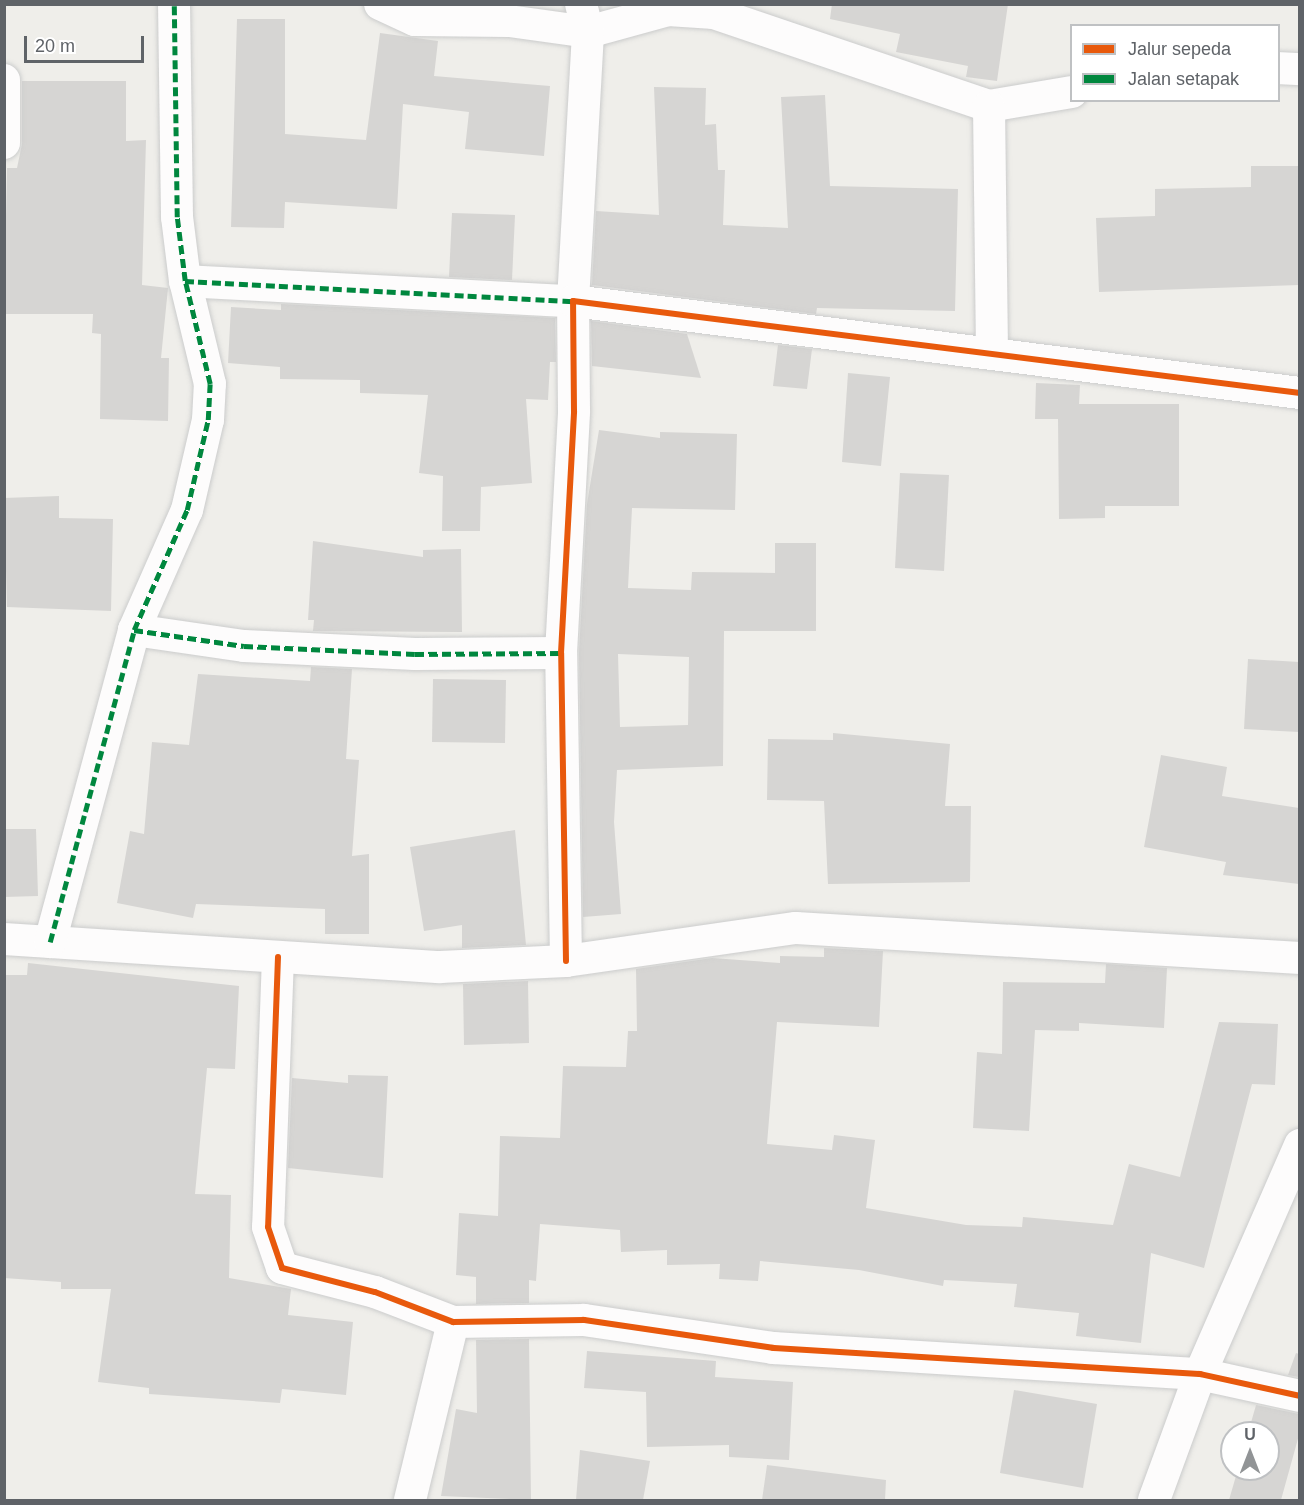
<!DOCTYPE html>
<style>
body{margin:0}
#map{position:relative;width:1304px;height:1505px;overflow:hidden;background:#efeeea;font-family:Helvetica,sans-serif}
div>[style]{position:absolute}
.building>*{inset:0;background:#d6d5d3}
.roads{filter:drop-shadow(0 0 2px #cbcccc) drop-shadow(0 0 2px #cbcccc)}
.street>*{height:32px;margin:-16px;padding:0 16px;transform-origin:16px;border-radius:16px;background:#fdfcfc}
.quiet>*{height:4.5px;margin-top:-2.25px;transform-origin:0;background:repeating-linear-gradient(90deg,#00873e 0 9px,transparent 0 13.5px)}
.cycleway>*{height:6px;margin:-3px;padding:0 3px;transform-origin:3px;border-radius:3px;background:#e8590c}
span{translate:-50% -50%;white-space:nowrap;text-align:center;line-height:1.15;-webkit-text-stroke:4.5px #fff;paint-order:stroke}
.frame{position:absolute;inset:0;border:6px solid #5f6368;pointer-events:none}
.legend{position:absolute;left:1070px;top:24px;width:210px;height:78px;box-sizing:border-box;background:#fff;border:2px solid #bfc1c3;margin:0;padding:8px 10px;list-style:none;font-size:18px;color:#5f6368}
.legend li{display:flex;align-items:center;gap:12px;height:30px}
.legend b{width:30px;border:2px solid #bfc1c3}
.north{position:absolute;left:1220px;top:1421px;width:60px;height:60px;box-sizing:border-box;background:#fff;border:2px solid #bfc1c3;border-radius:50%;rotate:0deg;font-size:16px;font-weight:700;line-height:24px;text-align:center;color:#5f6368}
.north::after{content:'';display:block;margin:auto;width:21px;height:27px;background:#919496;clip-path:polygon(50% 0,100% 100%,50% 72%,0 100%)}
.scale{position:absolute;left:24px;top:36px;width:120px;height:27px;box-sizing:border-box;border:3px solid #5f6368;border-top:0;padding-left:8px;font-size:18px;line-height:21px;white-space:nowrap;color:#5f6368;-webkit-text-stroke:4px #fff;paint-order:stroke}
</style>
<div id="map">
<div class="building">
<div style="clip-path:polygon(832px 4px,1008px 4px,997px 81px,966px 77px,968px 66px,896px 52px,900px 34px,830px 19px)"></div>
<div style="clip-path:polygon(237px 19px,285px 19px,285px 134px,366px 140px,380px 33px,438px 41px,434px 76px,550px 86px,544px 156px,465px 149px,469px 112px,403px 104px,397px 209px,285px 202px,284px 228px,231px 227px)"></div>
<div style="clip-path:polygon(22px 81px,126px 81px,126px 141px,146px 140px,142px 285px,168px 288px,161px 358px,169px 358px,168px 421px,100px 419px,101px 334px,92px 333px,93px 314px,4px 314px,7px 168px,17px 168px,22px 144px)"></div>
<div style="clip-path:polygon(654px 87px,706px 88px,705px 125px,716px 124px,718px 170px,725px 170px,723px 225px,788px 228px,781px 97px,825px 95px,830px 186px,958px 189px,955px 311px,817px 308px,816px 314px,592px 285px,596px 211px,659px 215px)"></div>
<div style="clip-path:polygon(1251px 166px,1299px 166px,1299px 285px,1099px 292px,1096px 218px,1155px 216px,1155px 189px,1251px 187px)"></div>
<div style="clip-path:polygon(452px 213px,515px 215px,512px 280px,449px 277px)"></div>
<div style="clip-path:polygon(281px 304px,555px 318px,556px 362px,550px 362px,548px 400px,526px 399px,532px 483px,481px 487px,480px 531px,442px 531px,443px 476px,419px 473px,428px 395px,360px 393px,360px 380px,280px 379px,280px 367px,228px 363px,231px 307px,281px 310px)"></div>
<div style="clip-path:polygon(591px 321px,687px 334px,701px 378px,592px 366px)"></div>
<div style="clip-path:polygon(778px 345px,812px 349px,807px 389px,773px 386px)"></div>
<div style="clip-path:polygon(848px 373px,890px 377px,881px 466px,842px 462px)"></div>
<div style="clip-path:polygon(1036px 383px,1080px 385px,1079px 404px,1179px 404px,1179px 506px,1105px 506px,1105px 518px,1059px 519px,1058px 419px,1035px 419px)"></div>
<div style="clip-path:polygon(evenodd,599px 430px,660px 438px,660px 432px,737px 434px,735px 510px,632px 508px,628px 588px,691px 590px,692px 572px,775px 573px,775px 543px,816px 543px,816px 631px,724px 631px,723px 766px,617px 770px,614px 822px,621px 914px,583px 917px,579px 653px,587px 504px,599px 430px,618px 654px,689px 657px,688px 725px,620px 727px,618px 654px)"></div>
<div style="clip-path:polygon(900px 473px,949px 475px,944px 571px,895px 568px)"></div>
<div style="clip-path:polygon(59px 496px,59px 518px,113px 519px,111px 611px,7px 607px,4px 498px)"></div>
<div style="clip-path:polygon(313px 541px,423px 557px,423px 550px,461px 549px,462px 632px,313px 631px,314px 620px,308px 620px)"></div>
<div style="clip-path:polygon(1248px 659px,1299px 662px,1299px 732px,1244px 729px)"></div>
<div style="clip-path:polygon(311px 667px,352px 669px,346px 759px,359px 760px,352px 856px,369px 854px,369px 934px,325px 934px,325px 909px,196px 904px,193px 918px,117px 903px,130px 831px,144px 834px,152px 742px,189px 745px,198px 674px,310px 681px)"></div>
<div style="clip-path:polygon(433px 679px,506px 680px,505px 743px,432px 742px)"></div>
<div style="clip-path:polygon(833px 733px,950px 744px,945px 806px,971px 806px,970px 882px,828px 884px,824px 801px,767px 800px,768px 739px,833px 740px)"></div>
<div style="clip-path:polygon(1161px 755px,1227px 767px,1222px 796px,1299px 808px,1299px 884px,1223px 875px,1226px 862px,1144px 847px)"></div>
<div style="clip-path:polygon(4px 829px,36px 829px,38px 896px,4px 897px)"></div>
<div style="clip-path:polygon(515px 830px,526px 945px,462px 948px,462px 925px,424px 931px,410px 847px)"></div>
<div style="clip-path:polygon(824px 948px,883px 951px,879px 1027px,777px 1022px,767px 1144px,832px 1150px,834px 1135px,875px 1140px,866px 1208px,966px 1225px,1022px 1227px,1023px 1217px,1113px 1225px,1129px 1164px,1180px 1177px,1219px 1022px,1278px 1024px,1275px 1085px,1252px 1084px,1204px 1268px,1151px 1253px,1141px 1343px,1076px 1336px,1079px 1313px,1014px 1307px,1017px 1284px,944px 1280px,943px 1286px,859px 1270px,760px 1261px,758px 1281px,719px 1279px,720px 1264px,667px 1265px,667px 1250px,621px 1252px,620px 1230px,540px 1224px,536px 1281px,529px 1280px,529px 1303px,476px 1304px,476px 1277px,456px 1275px,459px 1213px,498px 1216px,500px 1136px,560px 1138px,563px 1066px,626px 1067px,628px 1031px,637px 1031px,636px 969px,712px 958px,780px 963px,780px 956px,824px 957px)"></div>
<div style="clip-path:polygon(28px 963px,239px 986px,235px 1069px,207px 1068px,195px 1194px,231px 1195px,229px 1278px,291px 1289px,288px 1315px,353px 1322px,346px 1395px,282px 1389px,280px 1403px,149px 1394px,149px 1388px,98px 1382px,111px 1289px,61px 1289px,61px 1282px,4px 1278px,4px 975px,27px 975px)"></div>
<div style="clip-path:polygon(1106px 964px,1167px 968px,1164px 1028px,1079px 1023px,1079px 1031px,1035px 1030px,1029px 1131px,973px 1128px,977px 1052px,1002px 1054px,1003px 982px,1105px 983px)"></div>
<div style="clip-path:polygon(528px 981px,529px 1043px,464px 1045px,463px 984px)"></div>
<div style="clip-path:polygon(348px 1075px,388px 1076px,383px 1178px,288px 1168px,292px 1078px,348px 1083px)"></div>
<div style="clip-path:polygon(529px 1339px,531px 1500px,441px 1496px,456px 1409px,477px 1413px,476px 1340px)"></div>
<div style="clip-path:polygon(587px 1351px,716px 1361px,715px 1377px,793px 1382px,789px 1460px,729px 1457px,729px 1445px,647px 1447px,646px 1392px,584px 1388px)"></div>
<div style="clip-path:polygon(1296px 1353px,1299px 1354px,1299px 1377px,1288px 1375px)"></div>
<div style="clip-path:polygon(1014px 1390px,1097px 1404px,1083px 1488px,1000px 1473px)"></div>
<div style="clip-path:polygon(1256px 1405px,1299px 1414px,1299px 1435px,1281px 1500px,1229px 1500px,1238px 1469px,1268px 1469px,1268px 1433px,1248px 1433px)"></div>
<div style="clip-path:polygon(580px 1450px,650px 1461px,643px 1500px,576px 1500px)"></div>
<div style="clip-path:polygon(767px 1465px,886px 1480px,885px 1500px,762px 1500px)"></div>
</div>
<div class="roads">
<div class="street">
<div style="left:380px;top:4px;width:38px;rotate:25deg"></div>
<div style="left:415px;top:20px;width:94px;rotate:0.6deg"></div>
<div style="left:509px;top:21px;width:80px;rotate:7.9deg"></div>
<div style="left:588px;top:32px;width:83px;rotate:-15.4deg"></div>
<div style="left:668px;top:10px;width:46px;rotate:3.7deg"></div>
<div style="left:714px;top:13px;width:290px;rotate:18.7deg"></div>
<div style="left:989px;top:106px;width:84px;rotate:-9.6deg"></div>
<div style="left:1278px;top:68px;width:22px;rotate:3deg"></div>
<div style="left:4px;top:80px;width:63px;rotate:90deg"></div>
<div style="left:989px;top:106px;width:248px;rotate:89.3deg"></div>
<div style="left:185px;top:281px;width:389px;rotate:3deg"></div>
<div style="left:573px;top:301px;width:269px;rotate:-86.8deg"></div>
<div style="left:588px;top:32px;width:29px;rotate:-104deg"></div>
<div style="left:134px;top:630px;width:111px;rotate:8.3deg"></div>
<div style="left:244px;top:646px;width:171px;rotate:2.7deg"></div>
<div style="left:415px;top:654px;width:146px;rotate:-0.4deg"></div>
<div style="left:4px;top:939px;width:437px;rotate:3.7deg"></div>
<div style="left:440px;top:967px;width:126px;rotate:-2.7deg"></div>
<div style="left:566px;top:961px;width:232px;rotate:-8.2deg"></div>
<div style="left:796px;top:928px;width:505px;rotate:3.41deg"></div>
<div style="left:50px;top:942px;width:323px;rotate:-74.9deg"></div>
<div style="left:134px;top:630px;width:131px;rotate:-66.2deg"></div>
<div style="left:187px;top:510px;width:92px;rotate:-76.9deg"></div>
<div style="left:208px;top:420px;width:36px;rotate:-87deg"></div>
<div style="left:210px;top:384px;width:106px;rotate:-103.6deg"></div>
<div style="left:185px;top:281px;width:64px;rotate:-97.1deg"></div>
<div style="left:177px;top:217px;width:213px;rotate:-90.8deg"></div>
<div style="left:278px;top:957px;width:270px;rotate:92.1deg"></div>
<div style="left:268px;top:1227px;width:43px;rotate:71.1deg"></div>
<div style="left:282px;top:1268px;width:96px;rotate:14.5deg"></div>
<div style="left:375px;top:1292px;width:84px;rotate:21deg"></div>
<div style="left:453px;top:1322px;width:131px;rotate:-0.9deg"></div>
<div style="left:584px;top:1320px;width:191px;rotate:8.4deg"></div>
<div style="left:773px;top:1348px;width:428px;rotate:3.5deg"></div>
<div style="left:1200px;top:1374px;width:102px;rotate:12.4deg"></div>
<div style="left:566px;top:961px;width:308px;rotate:-90.9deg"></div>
<div style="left:561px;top:653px;width:242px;rotate:-86.9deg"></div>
<div style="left:574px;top:411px;width:110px;rotate:-90.5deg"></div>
<div style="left:573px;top:301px;width:733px;rotate:7.21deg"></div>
<div style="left:410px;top:1500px;width:183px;rotate:-76.4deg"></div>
<div style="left:1154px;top:1500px;width:134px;rotate:-69.9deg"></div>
<div style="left:1200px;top:1374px;width:250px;rotate:-66.4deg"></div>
</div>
</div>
<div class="quiet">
<div style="left:185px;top:281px;width:389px;rotate:3deg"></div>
<div style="left:134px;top:630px;width:111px;rotate:8.3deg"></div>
<div style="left:244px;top:646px;width:171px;rotate:2.7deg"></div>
<div style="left:415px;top:654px;width:146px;rotate:-0.4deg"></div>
<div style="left:50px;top:942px;width:323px;rotate:-74.9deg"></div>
<div style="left:134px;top:630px;width:131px;rotate:-66.2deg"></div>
<div style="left:187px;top:510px;width:92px;rotate:-76.9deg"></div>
<div style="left:208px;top:420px;width:36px;rotate:-87deg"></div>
<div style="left:210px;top:384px;width:106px;rotate:-103.6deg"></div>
<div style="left:185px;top:281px;width:64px;rotate:-97.1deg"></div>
<div style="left:177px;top:217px;width:213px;rotate:-90.8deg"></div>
</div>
<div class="cycleway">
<div style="left:278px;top:957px;width:270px;rotate:92.1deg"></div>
<div style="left:268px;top:1227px;width:43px;rotate:71.1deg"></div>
<div style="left:282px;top:1268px;width:96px;rotate:14.5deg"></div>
<div style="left:375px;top:1292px;width:84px;rotate:21deg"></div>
<div style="left:453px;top:1322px;width:131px;rotate:-0.9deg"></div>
<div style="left:584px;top:1320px;width:191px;rotate:8.4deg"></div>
<div style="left:773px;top:1348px;width:428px;rotate:3.5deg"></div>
<div style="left:1200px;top:1374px;width:102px;rotate:12.4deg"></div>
<div style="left:566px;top:961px;width:308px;rotate:-90.9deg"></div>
<div style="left:561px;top:653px;width:242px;rotate:-86.9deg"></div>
<div style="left:574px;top:411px;width:110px;rotate:-90.5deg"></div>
<div style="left:573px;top:301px;width:733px;rotate:7.21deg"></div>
</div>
<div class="frame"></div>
<ul class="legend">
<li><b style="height:8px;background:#e8590c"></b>Jalur sepeda</li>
<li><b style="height:8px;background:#00873e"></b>Jalan setapak</li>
</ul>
<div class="north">U</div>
<div class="scale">20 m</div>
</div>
